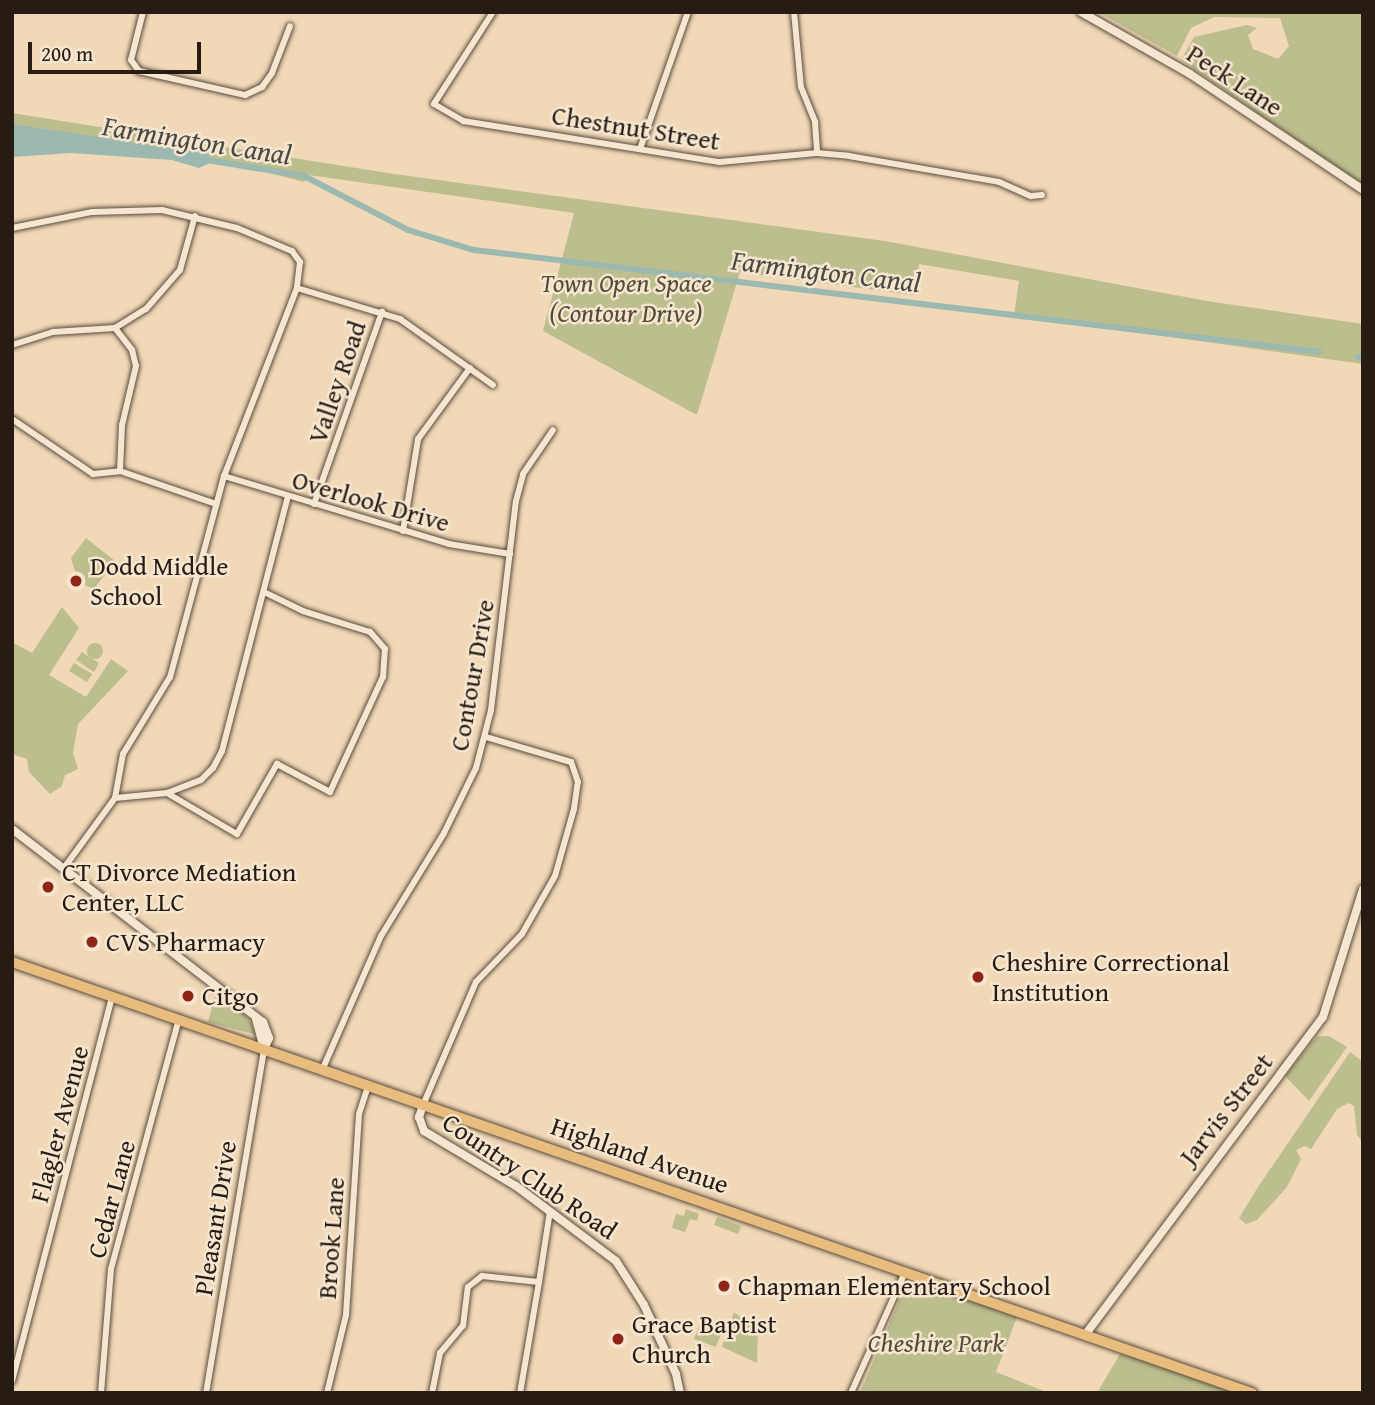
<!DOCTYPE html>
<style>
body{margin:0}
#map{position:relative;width:1375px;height:1405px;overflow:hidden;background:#f1d8b7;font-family:"Gentium Book Plus",serif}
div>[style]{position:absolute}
.green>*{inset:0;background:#bcbe8d}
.round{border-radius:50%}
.water>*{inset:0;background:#9bb9b0}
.canal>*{height:6px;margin:-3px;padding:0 3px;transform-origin:3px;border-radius:3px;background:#9bb9b0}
.roads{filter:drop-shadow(0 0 2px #594b3d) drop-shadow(0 0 2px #594b3d)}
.street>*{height:6px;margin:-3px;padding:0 3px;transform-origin:3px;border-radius:3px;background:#f6e6d0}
.secondary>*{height:8px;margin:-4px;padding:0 4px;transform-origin:4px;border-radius:4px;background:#f6e6d0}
.highway>*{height:10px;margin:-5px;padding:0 5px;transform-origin:5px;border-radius:5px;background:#e8bc7c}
.dots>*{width:19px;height:19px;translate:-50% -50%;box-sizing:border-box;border:4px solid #f6e6d0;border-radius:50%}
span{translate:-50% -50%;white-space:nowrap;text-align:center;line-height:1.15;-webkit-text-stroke:5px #f6e6d0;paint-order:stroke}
.street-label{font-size:26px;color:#261c14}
.park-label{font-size:26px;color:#534d38;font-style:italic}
.poi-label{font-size:26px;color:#261c14}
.left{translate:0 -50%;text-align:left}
.water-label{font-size:28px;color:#494b43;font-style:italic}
.frame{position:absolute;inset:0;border:14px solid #261c14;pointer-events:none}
.scale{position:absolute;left:28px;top:42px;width:173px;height:32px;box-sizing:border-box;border:4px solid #261c14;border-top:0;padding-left:9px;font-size:21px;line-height:24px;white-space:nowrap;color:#261c14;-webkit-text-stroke:5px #f6e6d0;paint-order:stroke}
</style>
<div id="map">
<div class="green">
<div style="clip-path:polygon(1098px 12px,1363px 12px,1363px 186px,1181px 60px,1194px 37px,1247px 25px,1257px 28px,1248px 35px,1253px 49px,1278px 59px,1289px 46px,1280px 18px,1214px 17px,1191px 28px,1177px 56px)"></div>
<div style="clip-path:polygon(12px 113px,394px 174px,885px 241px,1207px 301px,1363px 324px,1363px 364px,1014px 315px,1019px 281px,919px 264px,914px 295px,740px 272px,697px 415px,543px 331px,574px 213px,309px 175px,304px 182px,262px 171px,86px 145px,12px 131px)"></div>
<div style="clip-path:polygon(86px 538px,115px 561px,94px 589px,78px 582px,71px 558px)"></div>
<div style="clip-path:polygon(62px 607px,79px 628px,49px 675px,86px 697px,111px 659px,128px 671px,78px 724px,73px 753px,78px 769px,65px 775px,62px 786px,50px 794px,29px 772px,27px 759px,12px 754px,12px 642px,32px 653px)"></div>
<div class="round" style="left:87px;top:643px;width:16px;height:16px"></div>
<div style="clip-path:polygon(82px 652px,99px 663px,94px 672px,76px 660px)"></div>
<div style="clip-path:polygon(74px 663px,92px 674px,87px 682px,69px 671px)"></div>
<div style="clip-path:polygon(216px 993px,248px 1018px,257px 1035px,208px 1022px)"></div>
<div style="clip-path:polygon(1317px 1036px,1329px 1036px,1347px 1047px,1309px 1101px,1285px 1076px)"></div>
<div style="clip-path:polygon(1350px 1052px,1363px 1062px,1363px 1142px,1357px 1135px,1354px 1106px,1349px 1103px,1337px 1109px,1311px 1149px,1305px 1146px,1296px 1150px,1301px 1159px,1287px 1187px,1257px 1220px,1246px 1224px,1239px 1218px,1258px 1187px)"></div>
<div style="clip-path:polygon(686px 1209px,699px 1214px,697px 1221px,690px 1219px,685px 1232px,672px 1228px,676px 1214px,684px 1216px)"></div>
<div style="clip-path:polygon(717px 1217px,741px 1226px,738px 1234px,714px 1225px)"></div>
<div style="clip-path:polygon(913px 1281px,1017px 1317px,996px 1372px,1049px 1393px,860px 1393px,905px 1287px)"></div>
<div style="clip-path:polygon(734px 1312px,758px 1330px,757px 1363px,722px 1347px)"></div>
<div style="clip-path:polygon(700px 1324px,723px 1329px,716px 1347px,694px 1339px)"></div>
<div style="clip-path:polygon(1120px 1354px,1130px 1356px,1235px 1393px,1097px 1393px)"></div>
</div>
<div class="water">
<div style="clip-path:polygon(12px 124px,209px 154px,208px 164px,199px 168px,172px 160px,71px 153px,12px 157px)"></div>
</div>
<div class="canal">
<div style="left:201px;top:159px;width:104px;rotate:9.4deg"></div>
<div style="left:304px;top:176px;width:117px;rotate:27.4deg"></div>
<div style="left:408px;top:230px;width:69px;rotate:16.9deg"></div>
<div style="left:474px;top:250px;width:851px;rotate:6.88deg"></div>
<div style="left:1358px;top:357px;width:5px;rotate:11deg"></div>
</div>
<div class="roads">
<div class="street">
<div style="left:143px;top:12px;width:49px;rotate:104deg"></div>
<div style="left:131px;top:60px;width:14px;rotate:54deg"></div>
<div style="left:139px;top:71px;width:109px;rotate:12.8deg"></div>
<div style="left:245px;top:95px;width:19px;rotate:-25deg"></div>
<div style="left:262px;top:87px;width:17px;rotate:-54deg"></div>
<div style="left:272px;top:73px;width:50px;rotate:-69deg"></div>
<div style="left:493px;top:12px;width:109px;rotate:122.7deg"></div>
<div style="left:434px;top:104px;width:34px;rotate:30deg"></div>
<div style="left:463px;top:121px;width:260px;rotate:9.1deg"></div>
<div style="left:720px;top:162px;width:97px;rotate:-5.3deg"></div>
<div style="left:817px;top:153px;width:32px;rotate:5deg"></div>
<div style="left:849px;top:156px;width:152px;rotate:9.8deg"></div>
<div style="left:999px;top:182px;width:35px;rotate:24deg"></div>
<div style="left:1031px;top:196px;width:11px;rotate:-5deg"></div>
<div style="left:794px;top:12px;width:75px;rotate:84.7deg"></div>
<div style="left:801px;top:87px;width:38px;rotate:68deg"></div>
<div style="left:815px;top:122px;width:31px;rotate:86deg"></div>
<div style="left:640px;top:149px;width:145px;rotate:-70.7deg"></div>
<div style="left:12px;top:228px;width:82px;rotate:-11.3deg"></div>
<div style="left:92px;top:212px;width:70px;rotate:-1.6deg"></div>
<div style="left:162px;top:210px;width:77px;rotate:13.5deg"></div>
<div style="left:237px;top:228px;width:60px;rotate:22.7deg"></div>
<div style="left:292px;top:251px;width:14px;rotate:54deg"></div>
<div style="left:300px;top:262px;width:26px;rotate:97deg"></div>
<div style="left:297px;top:288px;width:202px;rotate:111.2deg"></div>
<div style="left:224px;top:476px;width:208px;rotate:105deg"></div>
<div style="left:170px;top:677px;width:90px;rotate:121.4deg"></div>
<div style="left:123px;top:754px;width:45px;rotate:100.3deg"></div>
<div style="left:115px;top:798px;width:87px;rotate:126.1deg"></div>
<div style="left:297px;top:288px;width:108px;rotate:16.8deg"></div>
<div style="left:400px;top:319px;width:114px;rotate:35.4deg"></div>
<div style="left:115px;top:328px;width:28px;rotate:52deg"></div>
<div style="left:132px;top:350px;width:16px;rotate:76deg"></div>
<div style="left:136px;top:366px;width:61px;rotate:103.3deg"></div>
<div style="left:122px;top:425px;width:46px;rotate:92.5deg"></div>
<div style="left:12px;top:345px;width:43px;rotate:-17.6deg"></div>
<div style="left:53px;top:332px;width:62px;rotate:-3.7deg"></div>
<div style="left:115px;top:328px;width:36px;rotate:-32deg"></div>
<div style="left:146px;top:309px;width:52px;rotate:-48.9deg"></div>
<div style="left:180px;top:270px;width:56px;rotate:-74.5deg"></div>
<div style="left:12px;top:419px;width:98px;rotate:34.2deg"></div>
<div style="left:93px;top:474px;width:27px;rotate:-6deg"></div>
<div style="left:120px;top:471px;width:102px;rotate:19deg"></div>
<div style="left:224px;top:476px;width:235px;rotate:16.8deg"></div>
<div style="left:449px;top:544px;width:62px;rotate:9.3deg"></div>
<div style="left:314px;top:504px;width:204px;rotate:-70.5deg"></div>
<div style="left:403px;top:531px;width:93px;rotate:-80.7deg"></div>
<div style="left:418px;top:439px;width:88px;rotate:-53.8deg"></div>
<div style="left:167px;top:793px;width:81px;rotate:30.4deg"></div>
<div style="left:237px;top:834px;width:81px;rotate:-60.3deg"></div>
<div style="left:277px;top:764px;width:60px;rotate:27.8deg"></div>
<div style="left:330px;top:792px;width:127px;rotate:-65.3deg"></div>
<div style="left:383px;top:677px;width:28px;rotate:-86deg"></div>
<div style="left:385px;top:649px;width:23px;rotate:-131deg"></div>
<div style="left:370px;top:632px;width:70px;rotate:-162.6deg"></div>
<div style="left:303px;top:611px;width:43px;rotate:-154deg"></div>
<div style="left:115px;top:798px;width:52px;rotate:-5.5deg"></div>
<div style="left:167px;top:793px;width:36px;rotate:-21deg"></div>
<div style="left:201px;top:780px;width:17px;rotate:-45deg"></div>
<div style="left:213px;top:768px;width:19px;rotate:-62deg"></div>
<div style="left:222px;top:751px;width:263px;rotate:-75.5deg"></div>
<div style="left:323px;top:1068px;width:144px;rotate:-66.3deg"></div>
<div style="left:381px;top:936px;width:121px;rotate:-58.5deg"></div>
<div style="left:444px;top:833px;width:72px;rotate:-63.8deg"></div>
<div style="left:476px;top:768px;width:60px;rotate:-75.5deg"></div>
<div style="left:491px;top:710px;width:210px;rotate:-83.2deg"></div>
<div style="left:516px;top:501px;width:28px;rotate:-75deg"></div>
<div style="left:523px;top:474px;width:53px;rotate:-55.7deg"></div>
<div style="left:423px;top:1105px;width:134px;rotate:-66.7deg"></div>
<div style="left:476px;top:982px;width:66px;rotate:-46.2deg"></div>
<div style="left:522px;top:934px;width:67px;rotate:-60.4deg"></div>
<div style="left:555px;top:876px;width:70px;rotate:-74.2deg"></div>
<div style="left:574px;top:809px;width:27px;rotate:-82deg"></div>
<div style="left:578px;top:782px;width:21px;rotate:-109deg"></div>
<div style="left:571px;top:762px;width:89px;rotate:-163.6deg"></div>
<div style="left:539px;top:1282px;width:72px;rotate:-81.2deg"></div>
<div style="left:12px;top:1381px;width:396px;rotate:-75.4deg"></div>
<div style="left:101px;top:1393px;width:124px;rotate:-85.4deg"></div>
<div style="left:111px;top:1269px;width:259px;rotate:-74.8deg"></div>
<div style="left:206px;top:1393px;width:349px;rotate:-80.4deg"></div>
<div style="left:327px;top:1393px;width:80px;rotate:-76.3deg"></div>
<div style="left:346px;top:1315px;width:201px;rotate:-86.3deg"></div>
<div style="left:359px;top:1114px;width:29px;rotate:-72deg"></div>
<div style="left:432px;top:1393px;width:41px;rotate:-78.7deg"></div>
<div style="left:440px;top:1353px;width:35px;rotate:-50deg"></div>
<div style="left:463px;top:1326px;width:39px;rotate:-83deg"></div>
<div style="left:468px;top:1287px;width:18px;rotate:-38deg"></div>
<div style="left:482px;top:1276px;width:57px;rotate:6deg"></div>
<div style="left:539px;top:1282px;width:113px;rotate:99.7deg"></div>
<div style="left:851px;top:1393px;width:133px;rotate:-65.9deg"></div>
</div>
<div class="secondary">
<div style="left:1081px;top:12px;width:125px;rotate:29.6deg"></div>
<div style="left:1190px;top:74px;width:208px;rotate:33.8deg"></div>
<div style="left:12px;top:829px;width:317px;rotate:37.6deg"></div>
<div style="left:263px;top:1022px;width:17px;rotate:69deg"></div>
<div style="left:269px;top:1038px;width:12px;rotate:114deg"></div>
<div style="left:256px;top:1019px;width:31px;rotate:75deg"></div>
<div style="left:423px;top:1105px;width:13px;rotate:108deg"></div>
<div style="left:419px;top:1117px;width:15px;rotate:70deg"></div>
<div style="left:424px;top:1131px;width:107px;rotate:30.9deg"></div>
<div style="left:516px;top:1186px;width:125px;rotate:36.9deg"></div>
<div style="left:616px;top:1261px;width:52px;rotate:57.5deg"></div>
<div style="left:644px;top:1305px;width:76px;rotate:65.1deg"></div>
<div style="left:676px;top:1374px;width:19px;rotate:78deg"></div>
<div style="left:1085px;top:1335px;width:397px;rotate:-53.2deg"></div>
<div style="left:1323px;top:1017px;width:134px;rotate:-72.6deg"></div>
</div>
<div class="highway">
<div style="left:12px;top:962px;width:1313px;rotate:19.17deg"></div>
</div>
</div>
<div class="dots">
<div style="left:76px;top:581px;background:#8f2418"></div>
<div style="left:48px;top:887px;background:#8f2418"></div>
<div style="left:92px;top:942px;background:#8f2418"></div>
<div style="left:978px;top:977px;background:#8f2418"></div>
<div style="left:188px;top:996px;background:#8f2418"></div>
<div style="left:724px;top:1286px;background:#8f2418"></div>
<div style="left:618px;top:1339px;background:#8f2418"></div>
</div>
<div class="street-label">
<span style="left:1235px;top:80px;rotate:33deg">Peck Lane</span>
<span style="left:636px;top:128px;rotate:9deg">Chestnut Street</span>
<span style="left:337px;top:382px;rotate:-71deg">Valley Road</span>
<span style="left:371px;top:501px;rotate:16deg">Overlook Drive</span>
<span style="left:472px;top:675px;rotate:-80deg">Contour Drive</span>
<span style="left:1226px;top:1109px;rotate:-52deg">Jarvis Street</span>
<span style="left:59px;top:1124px;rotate:-75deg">Flagler Avenue</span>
<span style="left:640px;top:1155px;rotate:19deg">Highland Avenue</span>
<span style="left:530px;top:1176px;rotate:34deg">Country Club Road</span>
<span style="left:111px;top:1199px;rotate:-75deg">Cedar Lane</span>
<span style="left:215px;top:1218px;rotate:-81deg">Pleasant Drive</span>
<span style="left:331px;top:1238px;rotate:-86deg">Brook Lane</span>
</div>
<div class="park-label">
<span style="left:626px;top:298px">Town Open Space<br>(Contour Drive)</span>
<span style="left:936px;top:1343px">Cheshire Park</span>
</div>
<div class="poi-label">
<span class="left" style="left:90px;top:581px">Dodd Middle<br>School</span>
<span class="left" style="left:62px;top:887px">CT Divorce Mediation<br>Center, LLC</span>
<span class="left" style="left:106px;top:942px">CVS Pharmacy</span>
<span class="left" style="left:992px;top:977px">Cheshire Correctional<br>Institution</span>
<span class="left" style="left:202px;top:996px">Citgo</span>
<span class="left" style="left:738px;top:1286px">Chapman Elementary School</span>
<span class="left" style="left:632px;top:1339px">Grace Baptist<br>Church</span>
</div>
<div class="water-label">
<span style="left:197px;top:140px;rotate:9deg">Farmington Canal</span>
<span style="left:826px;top:271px;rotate:7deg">Farmington Canal</span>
</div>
<div class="frame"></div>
<div class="scale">200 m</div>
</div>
